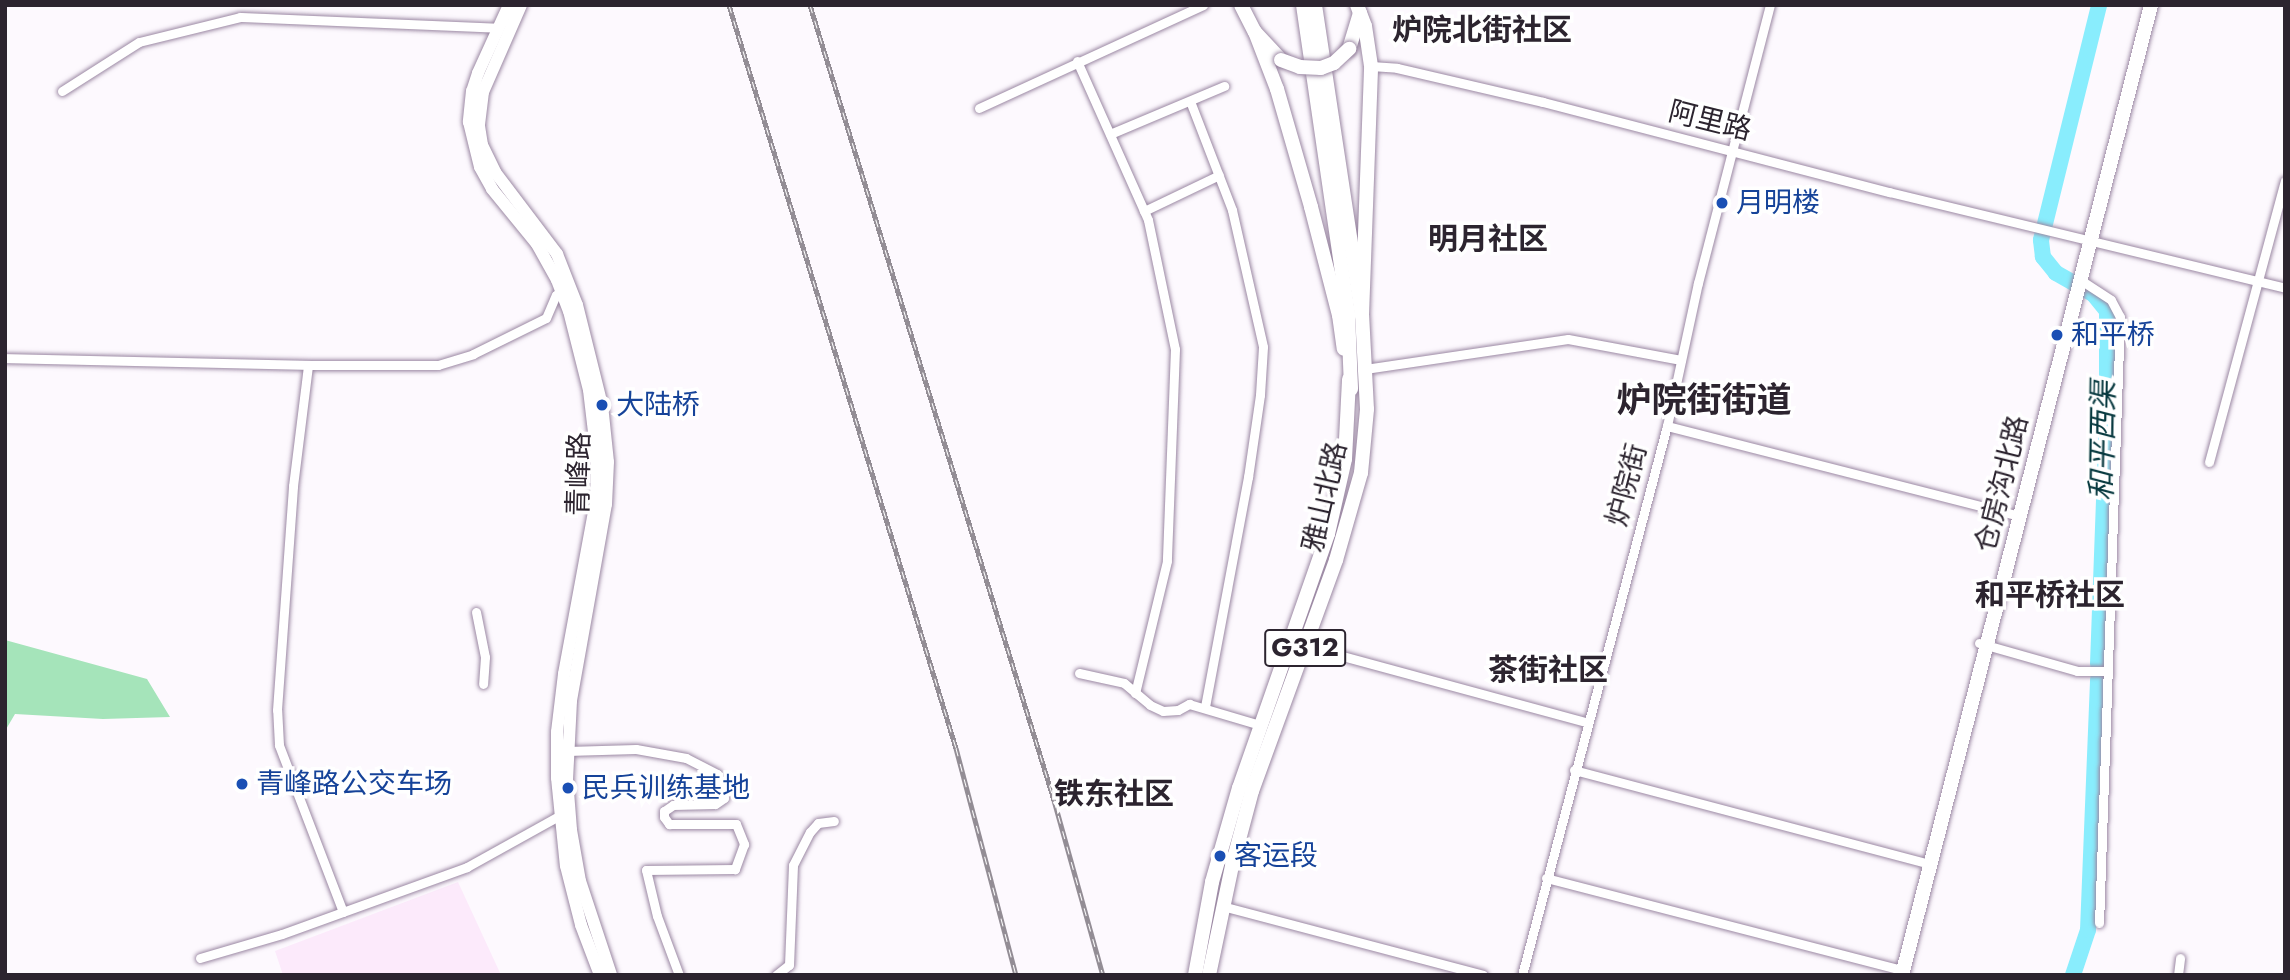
<!DOCTYPE html>
<meta charset="utf-8">
<style>
body{margin:0}
#map{position:relative;width:2290px;height:980px;overflow:hidden;background:#fdf9fe;font-family:Jost,"Noto Sans SC",sans-serif}
div>[style]{position:absolute}
.education>*{inset:0;background:#fceafb}
.green>*{inset:0;background:#a5e4ba}
.river>*{height:16px;margin:-8px;padding:0 8px;transform-origin:8px;border-radius:8px;background:#89edfd}
.roads{filter:drop-shadow(0 0 2px #9b88a3) drop-shadow(0 0 2px #9b88a3)}
.minor>*{height:9px;margin:-4.5px;padding:0 4.5px;transform-origin:4.5px;border-radius:4.5px;background:#fff}
.secondary>*{height:12px;margin:-6px;padding:0 6px;transform-origin:6px;border-radius:6px;background:#fff}
.primary>*{height:14px;margin:-7px;padding:0 7px;transform-origin:7px;border-radius:7px;background:#fff}
.trunk>*{height:14px;margin:-7px;padding:0 7px;transform-origin:7px;border-radius:7px;background:#fff}
.rail>*{height:5px;margin-top:-2.5px;transform-origin:0;background:repeating-linear-gradient(90deg,#fff 0 8px,#938d95 0 16px);box-sizing:border-box;border-block:2px solid #938d95}
.bridges{filter:drop-shadow(0 0 2px #9b88a3) drop-shadow(0 0 2px #9b88a3)}
.primary-bridge>*{height:14px;margin:-7px;padding:0 7px;transform-origin:7px;border-radius:7px;background:#fff}
.dots>*{width:19px;height:19px;translate:-50% -50%;box-sizing:border-box;border:4px solid #fff;border-radius:50%}
span{translate:-50% -50%;white-space:nowrap;text-align:center;line-height:1.15;-webkit-text-stroke:7px #fff;paint-order:stroke}
.shield-label span{padding:2px 5px;background:#fff;border:2px solid;border-radius:5px;-webkit-text-stroke-width:0}
.shield-label{font-size:26px;color:#2c242f;font-weight:700}
.street-label{font-size:28px;color:#2c242f}
.transit-label{font-size:28px;color:#164399}
.left{translate:0 -50%;text-align:left}
.neighbourhood-label{font-size:30px;color:#2c242f;font-weight:700}
.water-label{font-size:30px;color:#07393f;font-style:italic}
.district-label{font-size:35px;color:#2c242f;font-weight:700}
.frame{position:absolute;inset:0;border:7px solid #2c242f;pointer-events:none}
</style>
<div id="map">
<div class="education">
<div style="clip-path:polygon(458px 882px,501px 975px,283px 975px,275px 951px)"></div>
</div>
<div class="green">
<div style="clip-path:polygon(5px 640px,147px 679px,170px 717px,103px 719px,15px 714px,5px 731px)"></div>
</div>
<div class="river">
<div style="left:2098px;top:664px;width:248px;rotate:-87.9deg"></div>
<div style="left:2107px;top:416px;width:105px;rotate:-90deg"></div>
<div style="left:2107px;top:311px;width:22px;rotate:-129deg"></div>
<div style="left:2093px;top:294px;width:43px;rotate:-150.4deg"></div>
<div style="left:2056px;top:273px;width:21px;rotate:-129deg"></div>
<div style="left:2043px;top:257px;width:17px;rotate:-97deg"></div>
<div style="left:2041px;top:240px;width:242px;rotate:-76.1deg"></div>
<div style="left:2073px;top:975px;width:47px;rotate:-71.6deg"></div>
<div style="left:2088px;top:930px;width:251px;rotate:-87.7deg"></div>
</div>
<div class="roads">
<div class="minor">
<div style="left:1077px;top:61px;width:174px;rotate:65.9deg"></div>
<div style="left:1148px;top:220px;width:132px;rotate:78.2deg"></div>
<div style="left:1175px;top:349px;width:212px;rotate:92.2deg"></div>
<div style="left:1167px;top:561px;width:136px;rotate:103.6deg"></div>
<div style="left:1371px;top:66px;width:26px;rotate:4deg"></div>
<div style="left:1397px;top:68px;width:150px;rotate:13.1deg"></div>
<div style="left:1543px;top:102px;width:358px;rotate:14.6deg"></div>
<div style="left:1889px;top:192px;width:407px;rotate:13.6deg"></div>
<div style="left:62px;top:91px;width:91px;rotate:-32.5deg"></div>
<div style="left:139px;top:42px;width:104px;rotate:-13.9deg"></div>
<div style="left:240px;top:17px;width:259px;rotate:2.4deg"></div>
<div style="left:1190px;top:101px;width:117px;rotate:68.9deg"></div>
<div style="left:1232px;top:210px;width:140px;rotate:77.2deg"></div>
<div style="left:1263px;top:347px;width:48px;rotate:93.6deg"></div>
<div style="left:1260px;top:395px;width:83px;rotate:98.3deg"></div>
<div style="left:1248px;top:477px;width:234px;rotate:100.6deg"></div>
<div style="left:979px;top:108px;width:247px;rotate:-24.7deg"></div>
<div style="left:1110px;top:134px;width:124px;rotate:-22.8deg"></div>
<div style="left:1144px;top:211px;width:83px;rotate:-25.6deg"></div>
<div style="left:2079px;top:279px;width:38px;rotate:33deg"></div>
<div style="left:2111px;top:300px;width:19px;rotate:62deg"></div>
<div style="left:2120px;top:317px;width:606px;rotate:91.98deg"></div>
<div style="left:5px;top:358px;width:303px;rotate:1.3deg"></div>
<div style="left:1365px;top:369px;width:205px;rotate:-8.4deg"></div>
<div style="left:1568px;top:339px;width:115px;rotate:10.5deg"></div>
<div style="left:1667px;top:426px;width:364px;rotate:14.3deg"></div>
<div style="left:2209px;top:462px;width:291px;rotate:-74.9deg"></div>
<div style="left:476px;top:612px;width:46px;rotate:78.7deg"></div>
<div style="left:485px;top:657px;width:27px;rotate:94deg"></div>
<div style="left:1979px;top:643px;width:102px;rotate:15.9deg"></div>
<div style="left:2077px;top:671px;width:30px"></div>
<div style="left:1302px;top:645px;width:294px;rotate:15.2deg"></div>
<div style="left:1079px;top:673px;width:46px;rotate:12.5deg"></div>
<div style="left:1124px;top:683px;width:34px;rotate:40deg"></div>
<div style="left:1150px;top:705px;width:14px;rotate:25deg"></div>
<div style="left:1163px;top:711px;width:15px;rotate:-4deg"></div>
<div style="left:1178px;top:710px;width:13px;rotate:-29deg"></div>
<div style="left:1189px;top:704px;width:74px;rotate:16.5deg"></div>
<div style="left:567px;top:751px;width:69px;rotate:-1.7deg"></div>
<div style="left:636px;top:749px;width:51px;rotate:10.2deg"></div>
<div style="left:686px;top:758px;width:35px;rotate:27deg"></div>
<div style="left:717px;top:774px;width:25px;rotate:74deg"></div>
<div style="left:724px;top:798px;width:11px;rotate:146deg"></div>
<div style="left:715px;top:804px;width:42px;rotate:178.6deg"></div>
<div style="left:673px;top:805px;width:11px;rotate:146deg"></div>
<div style="left:664px;top:811px;width:6px;rotate:90deg"></div>
<div style="left:664px;top:817px;width:9px;rotate:54deg"></div>
<div style="left:669px;top:824px;width:67px"></div>
<div style="left:736px;top:824px;width:22px;rotate:68deg"></div>
<div style="left:744px;top:844px;width:27px;rotate:110deg"></div>
<div style="left:735px;top:869px;width:89px;rotate:179.4deg"></div>
<div style="left:646px;top:870px;width:47px;rotate:76.6deg"></div>
<div style="left:657px;top:916px;width:63px;rotate:69.6deg"></div>
<div style="left:1574px;top:770px;width:368px;rotate:14.8deg"></div>
<div style="left:1546px;top:878px;width:360px;rotate:14.5deg"></div>
<div style="left:1222px;top:906px;width:270px;rotate:14.8deg"></div>
<div style="left:343px;top:912px;width:179px;rotate:-111deg"></div>
<div style="left:279px;top:745px;width:35px;rotate:-93deg"></div>
<div style="left:277px;top:710px;width:225px;rotate:-85.9deg"></div>
<div style="left:293px;top:486px;width:122px;rotate:-82.9deg"></div>
<div style="left:308px;top:365px;width:130px"></div>
<div style="left:438px;top:365px;width:37px;rotate:-17deg"></div>
<div style="left:473px;top:354px;width:81px;rotate:-26.3deg"></div>
<div style="left:546px;top:318px;width:25px;rotate:-67deg"></div>
<div style="left:556px;top:295px;width:10px;rotate:-17deg"></div>
<div style="left:200px;top:958px;width:85px;rotate:-16.3deg"></div>
<div style="left:282px;top:934px;width:197px;rotate:-19.9deg"></div>
<div style="left:467px;top:867px;width:111px;rotate:-29.1deg"></div>
<div style="left:776px;top:975px;width:16px;rotate:-38deg"></div>
<div style="left:789px;top:965px;width:100px;rotate:-87.7deg"></div>
<div style="left:793px;top:865px;width:37px;rotate:-63deg"></div>
<div style="left:810px;top:832px;width:12px;rotate:-48deg"></div>
<div style="left:818px;top:823px;width:16px;rotate:-7deg"></div>
<div style="left:1522px;top:975px;width:568px;rotate:-75.21deg"></div>
<div style="left:1667px;top:426px;width:146px;rotate:-77.8deg"></div>
<div style="left:1698px;top:283px;width:287px;rotate:-75.5deg"></div>
<div style="left:2178px;top:975px;width:17px;rotate:-83deg"></div>
</div>
<div class="secondary">
<div style="left:509px;top:5px;width:75px;rotate:114.5deg"></div>
<div style="left:478px;top:73px;width:19px;rotate:108deg"></div>
<div style="left:472px;top:91px;width:31px;rotate:96deg"></div>
<div style="left:469px;top:122px;width:46px;rotate:76.3deg"></div>
<div style="left:480px;top:167px;width:25px;rotate:61deg"></div>
<div style="left:492px;top:189px;width:71px;rotate:50.7deg"></div>
<div style="left:537px;top:244px;width:41px;rotate:60.9deg"></div>
<div style="left:557px;top:280px;width:33px;rotate:69deg"></div>
<div style="left:569px;top:311px;width:81px;rotate:75.8deg"></div>
<div style="left:589px;top:390px;width:67px;rotate:83.2deg"></div>
<div style="left:597px;top:457px;width:44px;rotate:91.3deg"></div>
<div style="left:596px;top:501px;width:176px;rotate:100.5deg"></div>
<div style="left:564px;top:674px;width:58px;rotate:96.9deg"></div>
<div style="left:557px;top:732px;width:46px;rotate:90deg"></div>
<div style="left:557px;top:778px;width:88px;rotate:84.2deg"></div>
<div style="left:566px;top:866px;width:61px;rotate:75.7deg"></div>
<div style="left:581px;top:925px;width:53px;rotate:69.2deg"></div>
<div style="left:521px;top:5px;width:95px;rotate:113.6deg"></div>
<div style="left:483px;top:92px;width:34px;rotate:97deg"></div>
<div style="left:479px;top:126px;width:19px;rotate:81deg"></div>
<div style="left:482px;top:145px;width:30px;rotate:64deg"></div>
<div style="left:495px;top:172px;width:103px;rotate:52.9deg"></div>
<div style="left:557px;top:254px;width:55px;rotate:68.6deg"></div>
<div style="left:577px;top:305px;width:103px;rotate:76deg"></div>
<div style="left:602px;top:405px;width:57px;rotate:84deg"></div>
<div style="left:608px;top:462px;width:42px;rotate:92.7deg"></div>
<div style="left:606px;top:504px;width:200px;rotate:100.1deg"></div>
<div style="left:571px;top:701px;width:78px;rotate:92.9deg"></div>
<div style="left:567px;top:779px;width:51px;rotate:85.5deg"></div>
<div style="left:571px;top:830px;width:52px;rotate:80deg"></div>
<div style="left:580px;top:881px;width:99px;rotate:71.7deg"></div>
</div>
<div class="primary">
<div style="left:1241px;top:5px;width:30px;rotate:63deg"></div>
<div style="left:1255px;top:32px;width:38px;rotate:47deg"></div>
<div style="left:1255px;top:32px;width:61px;rotate:68.9deg"></div>
<div style="left:1277px;top:89px;width:123px;rotate:73.9deg"></div>
<div style="left:1311px;top:207px;width:112px;rotate:75.5deg"></div>
<div style="left:1339px;top:315px;width:34px;rotate:82deg"></div>
<div style="left:1349px;top:49px;width:37px;rotate:-73deg"></div>
<div style="left:1195px;top:975px;width:95px;rotate:-79.6deg"></div>
<div style="left:1212px;top:882px;width:98px;rotate:-74deg"></div>
<div style="left:1239px;top:788px;width:269px;rotate:-70.7deg"></div>
<div style="left:1328px;top:534px;width:77px;rotate:-77.2deg"></div>
<div style="left:1345px;top:459px;width:80px;rotate:-87.1deg"></div>
<div style="left:1209px;top:975px;width:111px;rotate:-78.1deg"></div>
<div style="left:1232px;top:866px;width:78px;rotate:-75.1deg"></div>
<div style="left:1252px;top:791px;width:246px;rotate:-70deg"></div>
<div style="left:1336px;top:560px;width:91px;rotate:-74deg"></div>
<div style="left:1361px;top:473px;width:64px;rotate:-84.6deg"></div>
<div style="left:1367px;top:409px;width:94px;rotate:-93deg"></div>
<div style="left:1362px;top:315px;width:249px;rotate:-87.9deg"></div>
<div style="left:1371px;top:66px;width:40px;rotate:-98.5deg"></div>
<div style="left:1365px;top:26px;width:14px;rotate:-111deg"></div>
<div style="left:1902px;top:975px;width:1001px;rotate:-75.6deg"></div>
</div>
<div class="trunk">
<div style="left:1303px;top:5px;width:311px;rotate:81.7deg"></div>
<div style="left:1348px;top:313px;width:76px;rotate:87.7deg"></div>
<div style="left:1315px;top:5px;width:314px;rotate:81.4deg"></div>
<div style="left:1357px;top:5px;width:9px;rotate:69deg"></div>
</div>
</div>
<div class="rail">
<div style="left:729px;top:5px;width:777px;rotate:73.01deg"></div>
<div style="left:956px;top:748px;width:235px;rotate:75.2deg"></div>
<div style="left:810px;top:5px;width:832px;rotate:72.94deg"></div>
<div style="left:1054px;top:800px;width:182px;rotate:74.4deg"></div>
</div>
<div class="bridges">
<div class="primary-bridge">
<div style="left:1281px;top:60px;width:20px;rotate:20deg"></div>
<div style="left:1300px;top:67px;width:21px;rotate:3deg"></div>
<div style="left:1321px;top:68px;width:14px;rotate:-21deg"></div>
<div style="left:1334px;top:63px;width:21px;rotate:-43deg"></div>
</div>
</div>
<div class="dots">
<div style="left:1722px;top:203px;background:#1a4fb4"></div>
<div style="left:2057px;top:335px;background:#1a4fb4"></div>
<div style="left:602px;top:405px;background:#1a4fb4"></div>
<div style="left:242px;top:784px;background:#1a4fb4"></div>
<div style="left:568px;top:788px;background:#1a4fb4"></div>
<div style="left:1220px;top:856px;background:#1a4fb4"></div>
</div>
<div class="shield-label">
<span style="left:1305px;top:648px">G312</span>
</div>
<div class="street-label">
<span style="left:1710px;top:121px;rotate:14deg">阿里路</span>
<span style="left:579px;top:474px;rotate:-89deg">青峰路</span>
<span style="left:2002px;top:484px;rotate:-76deg">仓房沟北路</span>
<span style="left:1627px;top:485px;rotate:-75deg">炉院街</span>
<span style="left:1325px;top:497px;rotate:-77deg">雅山北路</span>
</div>
<div class="transit-label">
<span class="left" style="left:1736px;top:203px">月明楼</span>
<span class="left" style="left:2071px;top:335px">和平桥</span>
<span class="left" style="left:616px;top:405px">大陆桥</span>
<span class="left" style="left:256px;top:784px">青峰路公交车场</span>
<span class="left" style="left:582px;top:788px">民兵训练基地</span>
<span class="left" style="left:1234px;top:856px">客运段</span>
</div>
<div class="neighbourhood-label">
<span style="left:1482px;top:30px">炉院北街社区</span>
<span style="left:1488px;top:239px">明月社区</span>
<span style="left:2050px;top:595px">和平桥社区</span>
<span style="left:1548px;top:670px">茶街社区</span>
<span style="left:1114px;top:794px">铁东社区</span>
</div>
<div class="water-label">
<span style="left:2103px;top:441px;rotate:-89deg">和平西渠</span>
</div>
<div class="district-label">
<span style="left:1704px;top:400px">炉院街街道</span>
</div>
<div class="frame"></div>
</div>
